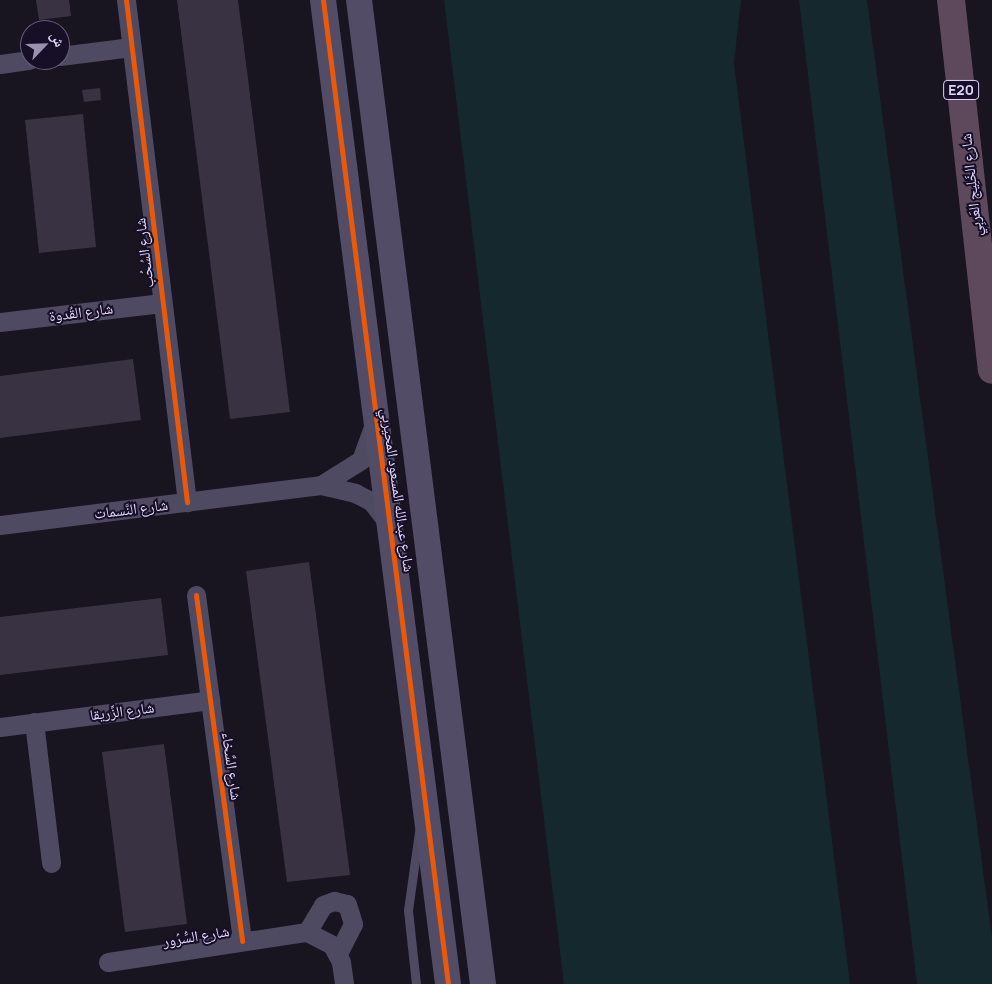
<!DOCTYPE html>
<meta charset="utf-8">
<style>
body{margin:0}
#map{position:relative;width:992px;height:984px;overflow:hidden;background:#181420;font-family:Manrope,"Noto Naskh Arabic",sans-serif}
div>[style]{position:absolute}
.green>*{inset:0;background:#14282d}
.building>*{inset:0;background:#383242}
.lane>*{height:9px;margin:-4.5px;padding:0 4.5px;transform-origin:4.5px;border-radius:4.5px;background:#4e4a61}
.street>*{height:19px;margin:-9.5px;padding:0 9.5px;transform-origin:9.5px;border-radius:9.5px;background:#4e4a61}
.secondary>*{height:26px;margin:-13px;padding:0 13px;transform-origin:13px;border-radius:13px;background:#534c67}
.highway>*{height:28px;margin:-14px;padding:0 14px;transform-origin:14px;border-radius:14px;background:#5e495c}
.cycleway>*{height:5px;margin:-2.5px;padding:0 2.5px;transform-origin:2.5px;border-radius:2.5px;background:#e8590c}
span{translate:-50% -50%;white-space:nowrap;text-align:center;line-height:1.15;-webkit-text-stroke:4px #170f25;paint-order:stroke}
.shield-label span{padding:1px 4px;background:#170f25;border:1px solid;border-radius:4px;-webkit-text-stroke-width:0}
.shield-label{font-size:14px;color:#e0d5fe;font-weight:700}
.street-label{font-size:15px;color:#e0d5fe}
.north{position:absolute;left:20px;top:20px;width:50px;height:50px;box-sizing:border-box;background:#170f25;border:1px solid #675e7c;border-radius:50%;rotate:66deg;font-size:14px;font-weight:700;line-height:20px;text-align:center;color:#e0d5fe}
.north::after{content:'';display:block;margin:auto;width:18px;height:22px;background:#9a91b0;clip-path:polygon(50% 0,100% 100%,50% 72%,0 100%)}
</style>
<div id="map">
<div class="green">
<div style="clip-path:polygon(444px 0,741px 0,734px 63px,850px 984px,564px 984px)"></div>
<div style="clip-path:polygon(799px 0,867px 0,992px 938px,992px 984px,917px 984px)"></div>
</div>
<div class="building">
<div style="clip-path:polygon(36px 0,69px 0,71px 16px,39px 20px)"></div>
<div style="clip-path:polygon(177px 0,238px 0,290px 412px,230px 419px)"></div>
<div style="clip-path:polygon(100px 88px,101px 100px,84px 102px,82px 90px)"></div>
<div style="clip-path:polygon(83px 114px,96px 247px,39px 253px,25px 120px)"></div>
<div style="clip-path:polygon(133px 359px,141px 420px,0 438px,0 376px)"></div>
<div style="clip-path:polygon(309px 562px,350px 875px,287px 882px,246px 571px)"></div>
<div style="clip-path:polygon(161px 598px,168px 655px,0 675px,0 617px)"></div>
<div style="clip-path:polygon(164px 744px,187px 924px,125px 932px,102px 752px)"></div>
</div>
<div class="lane">
<div style="left:416px;top:984px;width:74px;rotate:-96.2deg"></div>
<div style="left:408px;top:910px;width:79px;rotate:-82deg"></div>
</div>
<div class="street">
<div style="left:126px;top:0;width:506px;rotate:83.07deg"></div>
<div style="left:60px;top:56px;width:72px;rotate:-7.2deg"></div>
<div style="left:0;top:64px;width:30px;rotate:-8deg"></div>
<div style="left:0;top:322px;width:163px;rotate:-6.7deg"></div>
<div style="left:321px;top:485px;width:35px;rotate:13deg"></div>
<div style="left:355px;top:493px;width:18px;rotate:27deg"></div>
<div style="left:371px;top:501px;width:28px;rotate:52deg"></div>
<div style="left:0;top:525px;width:323px;rotate:-7.1deg"></div>
<div style="left:321px;top:485px;width:47px;rotate:-32deg"></div>
<div style="left:361px;top:460px;width:35px;rotate:-70deg"></div>
<div style="left:196px;top:595px;width:349px;rotate:82.4deg"></div>
<div style="left:34px;top:722px;width:142px;rotate:83.1deg"></div>
<div style="left:0;top:727px;width:212px;rotate:-7.3deg"></div>
<div style="left:307px;top:932px;width:31px;rotate:-59deg"></div>
<div style="left:323px;top:905px;width:12px;rotate:-20deg"></div>
<div style="left:334px;top:901px;width:13px;rotate:13deg"></div>
<div style="left:347px;top:904px;width:21px;rotate:73deg"></div>
<div style="left:353px;top:924px;width:33px;rotate:117deg"></div>
<div style="left:108px;top:962px;width:201px;rotate:-8.6deg"></div>
<div style="left:307px;top:932px;width:28px;rotate:27deg"></div>
<div style="left:332px;top:945px;width:19px;rotate:62deg"></div>
<div style="left:341px;top:962px;width:22px;rotate:82deg"></div>
</div>
<div class="secondary">
<div style="left:323px;top:0;width:992px;rotate:82.76deg"></div>
<div style="left:359px;top:0;width:992px;rotate:82.82deg"></div>
</div>
<div class="highway">
<div style="left:951px;top:0;width:372px;rotate:83.7deg"></div>
</div>
<div class="cycleway">
<div style="left:126px;top:0;width:506px;rotate:83.07deg"></div>
<div style="left:323px;top:0;width:992px;rotate:82.76deg"></div>
<div style="left:196px;top:595px;width:349px;rotate:82.4deg"></div>
</div>
<div class="shield-label">
<span style="left:961px;top:90px">E20</span>
</div>
<div class="street-label">
<span style="left:971px;top:185px;rotate:-96deg">شارع الخَلِيج العَربِي</span>
<span style="left:144px;top:253px;rotate:-97deg">شارع السُحُب</span>
<span style="left:81px;top:312px;rotate:-7deg">شارع القُدوة</span>
<span style="left:398px;top:490px;rotate:82deg">شارع عبدالله المسعود المحيربي</span>
<span style="left:131px;top:509px;rotate:-7deg">شارع النَّسمات</span>
<span style="left:122px;top:711px;rotate:-7deg">شارع الزِّريقا</span>
<span style="left:232px;top:766px;rotate:82deg">شارع السَّخاء</span>
<span style="left:196px;top:936px;rotate:-9deg">شارع السُّرُور</span>
</div>
<div class="north">ش</div>
</div>
